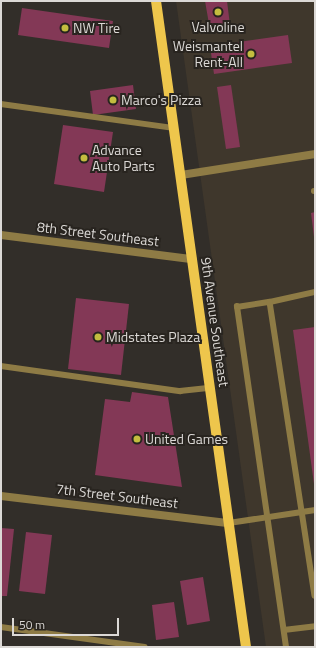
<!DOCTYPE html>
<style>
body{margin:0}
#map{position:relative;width:316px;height:648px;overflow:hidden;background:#322e29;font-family:"Titillium Web",sans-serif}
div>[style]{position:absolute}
.built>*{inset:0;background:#3f372c}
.building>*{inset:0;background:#833856}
.service>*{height:5.5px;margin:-2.75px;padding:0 2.75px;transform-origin:2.75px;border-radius:2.75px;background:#8e7b45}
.minor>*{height:8px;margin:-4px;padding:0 4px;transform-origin:4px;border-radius:4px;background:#8e7b45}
.primary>*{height:10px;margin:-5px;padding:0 5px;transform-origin:5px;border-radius:5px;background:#eec64c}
.dots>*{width:11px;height:11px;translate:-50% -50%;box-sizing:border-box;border:2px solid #28241f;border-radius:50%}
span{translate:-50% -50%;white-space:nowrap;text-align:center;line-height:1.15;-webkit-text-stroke:4px #28241f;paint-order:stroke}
.poi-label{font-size:14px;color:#dcd9d6}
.left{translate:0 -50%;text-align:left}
.right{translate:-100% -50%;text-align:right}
.street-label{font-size:14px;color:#dcd9d6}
.frame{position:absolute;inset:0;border:2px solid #dcd9d6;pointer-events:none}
.scale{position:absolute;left:12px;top:618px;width:107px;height:18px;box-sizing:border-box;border:2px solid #dcd9d6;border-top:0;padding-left:5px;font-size:12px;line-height:14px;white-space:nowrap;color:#dcd9d6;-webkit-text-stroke:3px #28241f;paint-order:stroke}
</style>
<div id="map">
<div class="built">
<div style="clip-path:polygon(176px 1px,315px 1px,315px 647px,266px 647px)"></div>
</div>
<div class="building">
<div style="clip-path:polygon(205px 1px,227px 1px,230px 25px,215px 27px,214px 23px,209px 24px)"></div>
<div style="clip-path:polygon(22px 8px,113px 21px,109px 48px,18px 35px)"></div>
<div style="clip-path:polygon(288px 35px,292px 63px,214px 74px,210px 46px)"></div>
<div style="clip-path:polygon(133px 85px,136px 109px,93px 115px,90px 91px)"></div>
<div style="clip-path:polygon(231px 85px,240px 147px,226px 149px,217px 87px)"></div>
<div style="clip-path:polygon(63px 125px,113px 132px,104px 192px,54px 184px)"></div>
<div style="clip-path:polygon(315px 212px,315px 237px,314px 237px,311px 213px)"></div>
<div style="clip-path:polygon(76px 298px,129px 304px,121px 375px,68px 369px)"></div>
<div style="clip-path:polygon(315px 327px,315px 484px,314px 484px,293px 330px)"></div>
<div style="clip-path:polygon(132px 392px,168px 397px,182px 487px,95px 475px,105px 399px,130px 402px)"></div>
<div style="clip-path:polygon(1px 528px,14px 529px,7px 596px,1px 596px)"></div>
<div style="clip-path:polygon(26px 532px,52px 535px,45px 594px,19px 591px)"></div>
<div style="clip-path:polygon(203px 577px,210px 621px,187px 625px,180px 581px)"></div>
<div style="clip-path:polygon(174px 602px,179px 637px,156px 640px,152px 605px)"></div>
</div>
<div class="service">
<div style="left:1px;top:104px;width:175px;rotate:7.9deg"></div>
<div style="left:314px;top:191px;width:1px"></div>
<div style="left:270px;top:302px;width:46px;rotate:-12.5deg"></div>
<div style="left:1px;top:366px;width:181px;rotate:8deg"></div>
<div style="left:180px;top:391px;width:30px;rotate:-6deg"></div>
<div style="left:229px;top:523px;width:87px;rotate:-8.6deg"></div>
<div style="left:1px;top:627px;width:145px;rotate:7.9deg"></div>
<div style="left:284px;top:630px;width:31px;rotate:-7deg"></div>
<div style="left:286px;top:647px;width:344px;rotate:-98.2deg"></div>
<div style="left:237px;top:307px;width:33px;rotate:-9deg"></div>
<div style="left:270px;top:302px;width:297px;rotate:81.3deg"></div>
</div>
<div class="minor">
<div style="left:181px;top:175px;width:136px;rotate:-8.9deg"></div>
<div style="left:1px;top:235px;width:193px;rotate:7.2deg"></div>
<div style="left:1px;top:496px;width:230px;rotate:6.8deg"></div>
</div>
<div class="primary">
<div style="left:156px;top:1px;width:652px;rotate:82.07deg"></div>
</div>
<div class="dots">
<div style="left:218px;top:12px;background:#c3bd3f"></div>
<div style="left:65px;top:28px;background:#c3bd3f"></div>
<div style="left:251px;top:54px;background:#c3bd3f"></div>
<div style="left:113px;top:100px;background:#c3bd3f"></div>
<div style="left:84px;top:158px;background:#c3bd3f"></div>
<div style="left:98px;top:337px;background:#c3bd3f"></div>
<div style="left:137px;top:439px;background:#c3bd3f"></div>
</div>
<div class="poi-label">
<span style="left:218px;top:27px">Valvoline</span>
<span class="left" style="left:73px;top:28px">NW Tire</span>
<span class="right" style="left:243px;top:54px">Weismantel<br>Rent-All</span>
<span class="left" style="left:121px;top:100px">Marco's Pizza</span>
<span class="left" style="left:92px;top:158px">Advance<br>Auto Parts</span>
<span class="left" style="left:106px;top:337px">Midstates Plaza</span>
<span class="left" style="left:145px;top:439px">United Games</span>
</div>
<div class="street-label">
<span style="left:98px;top:234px;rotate:7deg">8th Street Southeast</span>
<span style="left:215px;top:322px;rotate:82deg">9th Avenue Southeast</span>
<span style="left:117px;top:496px;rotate:7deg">7th Street Southeast</span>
</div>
<div class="frame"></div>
<div class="scale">50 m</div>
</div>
